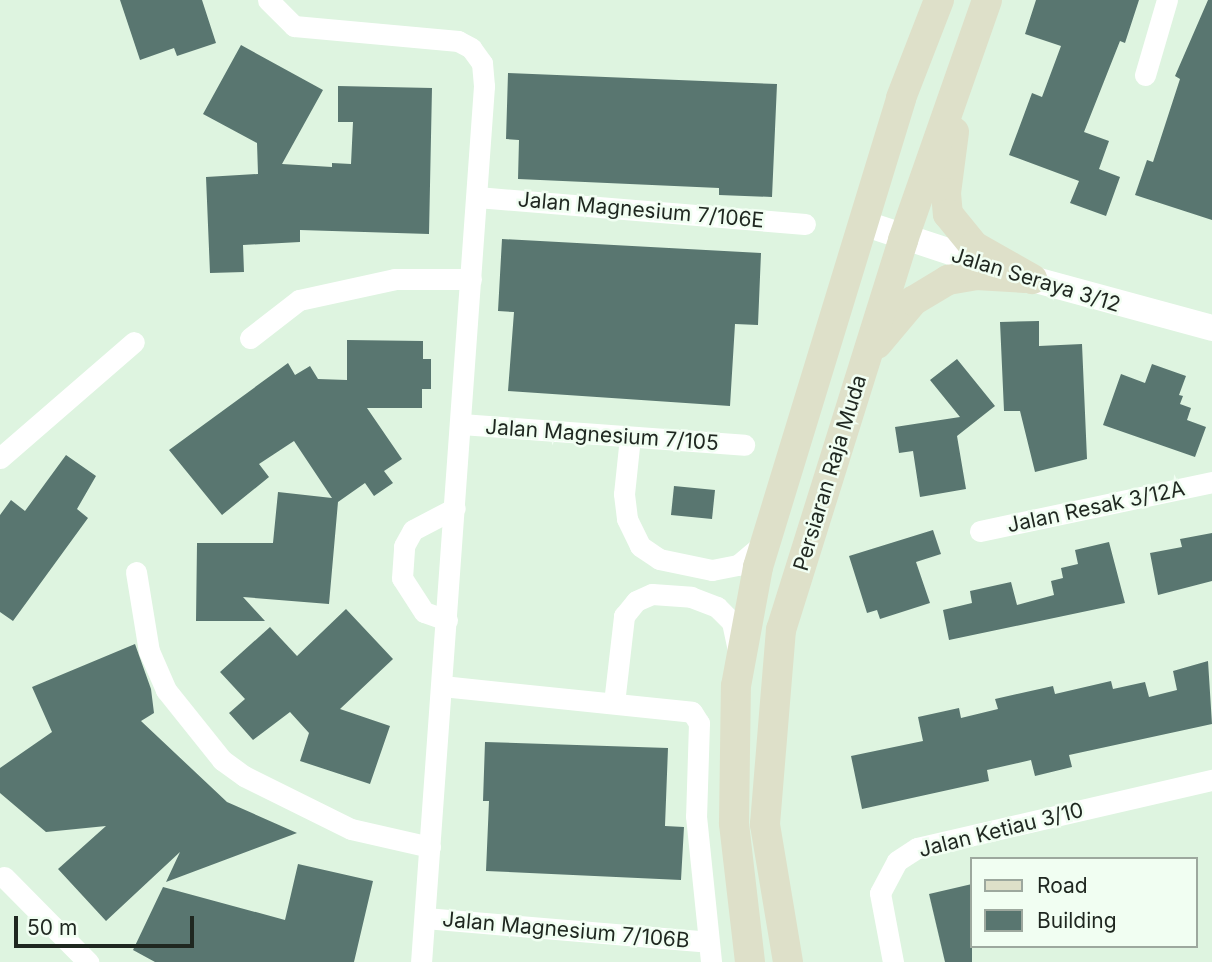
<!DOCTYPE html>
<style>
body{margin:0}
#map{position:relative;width:1212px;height:962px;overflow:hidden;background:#def4e0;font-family:Inter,sans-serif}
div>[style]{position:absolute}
.building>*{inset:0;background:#597670}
.minor>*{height:21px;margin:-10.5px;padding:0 10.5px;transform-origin:10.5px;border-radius:10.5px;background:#fff}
.tertiary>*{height:26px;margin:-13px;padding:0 13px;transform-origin:13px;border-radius:13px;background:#fff}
.secondary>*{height:30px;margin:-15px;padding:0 15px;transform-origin:15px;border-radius:15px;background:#dee0c9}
span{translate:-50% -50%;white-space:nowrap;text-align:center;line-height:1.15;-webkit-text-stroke:5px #f1fef2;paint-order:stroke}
.street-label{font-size:21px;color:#1f2720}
.legend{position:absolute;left:970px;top:857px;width:228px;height:91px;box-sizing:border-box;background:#f1fef2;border:2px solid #9da89e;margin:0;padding:9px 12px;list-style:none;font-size:21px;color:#1f2720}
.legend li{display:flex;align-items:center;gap:14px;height:35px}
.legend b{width:35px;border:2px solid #9da89e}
.scale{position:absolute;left:14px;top:916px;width:180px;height:32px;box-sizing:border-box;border:4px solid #1f2720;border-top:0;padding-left:9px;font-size:21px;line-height:24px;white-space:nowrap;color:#1f2720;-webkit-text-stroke:5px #f1fef2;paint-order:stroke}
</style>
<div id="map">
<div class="building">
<div style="clip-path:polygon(120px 0,202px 0,216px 43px,177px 56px,174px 48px,140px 60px)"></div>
<div style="clip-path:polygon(1036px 0,1139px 0,1125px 43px,1120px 41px,1084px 132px,1109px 141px,1099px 169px,1120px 177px,1106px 216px,1070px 203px,1079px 181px,1009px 155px,1032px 93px,1042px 97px,1061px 46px,1025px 34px)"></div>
<div style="clip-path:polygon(1208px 0,1212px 0,1212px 220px,1135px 195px,1147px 160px,1153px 162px,1180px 79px,1175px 76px)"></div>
<div style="clip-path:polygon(241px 45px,323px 90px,282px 164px,332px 167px,332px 163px,351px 164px,353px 122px,338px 122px,338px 86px,432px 88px,429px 234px,300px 230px,300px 242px,243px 245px,244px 272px,210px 273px,206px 177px,258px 174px,257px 143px,203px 114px)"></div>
<div style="clip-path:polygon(508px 73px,777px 84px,772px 197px,719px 195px,719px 188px,518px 179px,519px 140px,506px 139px)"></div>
<div style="clip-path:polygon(502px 239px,761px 253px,758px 325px,735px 324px,730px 406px,508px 391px,514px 312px,498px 311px)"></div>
<div style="clip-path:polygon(1039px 321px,1039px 346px,1082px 344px,1087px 459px,1035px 472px,1020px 411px,1004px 411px,1000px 322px)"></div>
<div style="clip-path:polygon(347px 340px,423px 341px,423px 359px,431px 359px,431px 389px,422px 389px,422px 408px,367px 408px,402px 459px,384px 471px,393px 483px,374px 496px,365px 483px,338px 502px,329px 604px,243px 597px,265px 621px,196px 621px,197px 543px,273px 543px,278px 492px,332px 498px,294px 441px,259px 464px,269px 477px,222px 515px,169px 450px,288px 363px,295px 375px,310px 366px,318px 379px,347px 380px)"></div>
<div style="clip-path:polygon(957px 359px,995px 406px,957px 436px,966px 489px,920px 497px,913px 451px,899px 453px,895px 427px,960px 417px,930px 380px)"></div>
<div style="clip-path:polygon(1152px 364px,1186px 376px,1179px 395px,1183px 396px,1180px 404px,1191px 408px,1187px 420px,1206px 427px,1195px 457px,1103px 425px,1121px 374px,1145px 383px)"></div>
<div style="clip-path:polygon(66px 455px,96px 476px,77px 509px,88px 518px,13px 621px,0 612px,0 515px,11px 500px,25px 511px)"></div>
<div style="clip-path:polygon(674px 486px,715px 490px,712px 519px,671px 515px)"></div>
<div style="clip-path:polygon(933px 530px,941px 554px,916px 562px,930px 603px,880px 619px,877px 610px,867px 613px,849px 556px)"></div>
<div style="clip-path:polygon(1212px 533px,1212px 581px,1158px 595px,1150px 553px,1182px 547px,1180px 539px)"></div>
<div style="clip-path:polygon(1109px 542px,1125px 603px,949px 640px,943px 610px,972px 603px,970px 591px,1011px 582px,1017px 605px,1054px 595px,1051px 581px,1063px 578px,1061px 568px,1078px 564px,1075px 550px)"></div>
<div style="clip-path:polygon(346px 609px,393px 659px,340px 709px,390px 726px,370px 784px,300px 761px,309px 733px,290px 712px,253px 740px,229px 713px,245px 699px,220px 672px,270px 627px,297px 656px)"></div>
<div style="clip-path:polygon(135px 644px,151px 689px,154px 713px,141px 721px,227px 802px,297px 833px,166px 882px,180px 852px,106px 921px,58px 869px,106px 826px,46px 832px,0 793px,0 768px,52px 732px,32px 687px)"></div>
<div style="clip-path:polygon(1208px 661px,1212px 724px,1069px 755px,1072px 767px,1035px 776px,1031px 760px,987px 770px,989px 781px,862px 809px,851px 756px,923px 741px,918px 717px,959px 708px,961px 718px,998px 709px,995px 699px,1053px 686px,1055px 694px,1111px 681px,1113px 689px,1145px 682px,1149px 697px,1177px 690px,1173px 671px)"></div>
<div style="clip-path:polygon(485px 742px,668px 748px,665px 826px,684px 827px,681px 880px,486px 871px,489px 801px,483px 801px)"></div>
<div style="clip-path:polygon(298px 864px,373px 881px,354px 962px,155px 962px,133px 950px,163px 887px,285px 920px)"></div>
<div style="clip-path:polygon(972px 884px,972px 962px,945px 962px,929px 894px)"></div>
</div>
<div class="minor">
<div style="left:268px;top:0;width:37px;rotate:45deg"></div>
<div style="left:294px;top:26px;width:165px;rotate:5.2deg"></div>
<div style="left:458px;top:41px;width:15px;rotate:28deg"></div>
<div style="left:471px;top:48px;width:19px;rotate:54deg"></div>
<div style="left:482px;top:63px;width:23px;rotate:85deg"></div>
<div style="left:484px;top:86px;width:878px;rotate:94.11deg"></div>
<div style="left:1145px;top:75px;width:78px;rotate:-73.7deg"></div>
<div style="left:477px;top:197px;width:329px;rotate:4.7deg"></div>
<div style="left:250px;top:338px;width:62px;rotate:-37.8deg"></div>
<div style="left:299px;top:300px;width:98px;rotate:-12.3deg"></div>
<div style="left:395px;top:279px;width:76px"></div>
<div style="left:461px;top:424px;width:284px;rotate:4.2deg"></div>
<div style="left:630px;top:437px;width:57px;rotate:96deg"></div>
<div style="left:624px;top:494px;width:25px;rotate:83deg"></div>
<div style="left:627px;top:519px;width:30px;rotate:64deg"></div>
<div style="left:640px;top:546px;width:23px;rotate:34deg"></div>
<div style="left:659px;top:559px;width:54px;rotate:11.7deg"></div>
<div style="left:712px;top:570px;width:26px;rotate:-11deg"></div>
<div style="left:738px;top:565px;width:34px;rotate:-40deg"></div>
<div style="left:0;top:458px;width:177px;rotate:-40.9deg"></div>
<div style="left:980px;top:531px;width:237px;rotate:-11.9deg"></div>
<div style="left:136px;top:572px;width:80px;rotate:80.7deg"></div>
<div style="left:149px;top:651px;width:43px;rotate:66.4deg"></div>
<div style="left:166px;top:690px;width:90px;rotate:51.3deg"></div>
<div style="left:222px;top:760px;width:27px;rotate:36deg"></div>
<div style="left:244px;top:776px;width:119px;rotate:26.4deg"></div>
<div style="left:351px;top:829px;width:81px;rotate:12.8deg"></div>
<div style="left:447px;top:620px;width:24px;rotate:-161deg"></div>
<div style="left:424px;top:612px;width:40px;rotate:-122.9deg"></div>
<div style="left:402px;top:578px;width:32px;rotate:-86deg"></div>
<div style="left:404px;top:546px;width:18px;rotate:-61deg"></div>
<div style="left:413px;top:530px;width:47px;rotate:-27.6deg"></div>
<div style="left:442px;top:686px;width:251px;rotate:5.9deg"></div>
<div style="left:692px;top:712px;width:13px;rotate:58deg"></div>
<div style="left:699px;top:723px;width:93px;rotate:91.8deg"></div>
<div style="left:696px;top:816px;width:147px;rotate:84.1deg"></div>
<div style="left:614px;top:703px;width:88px;rotate:-83.4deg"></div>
<div style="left:624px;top:616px;width:19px;rotate:-51deg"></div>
<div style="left:636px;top:601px;width:17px;rotate:-24deg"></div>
<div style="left:652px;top:594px;width:39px;rotate:4deg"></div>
<div style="left:691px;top:597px;width:28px;rotate:21deg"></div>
<div style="left:717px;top:607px;width:21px;rotate:45deg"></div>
<div style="left:732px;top:622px;width:30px;rotate:78deg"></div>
<div style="left:4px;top:877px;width:120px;rotate:45.3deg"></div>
<div style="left:425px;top:918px;width:284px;rotate:4.8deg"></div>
<div style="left:893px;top:962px;width:70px;rotate:-100.7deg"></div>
<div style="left:880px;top:893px;width:36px;rotate:-62deg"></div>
<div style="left:897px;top:861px;width:24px;rotate:-33deg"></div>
<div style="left:917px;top:848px;width:303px;rotate:-13deg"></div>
</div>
<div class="tertiary">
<div style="left:863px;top:223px;width:178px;rotate:18.3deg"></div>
<div style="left:1032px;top:279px;width:187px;rotate:15.2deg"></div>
</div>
<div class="secondary">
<div style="left:954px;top:132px;width:62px;rotate:97.5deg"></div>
<div style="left:946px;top:193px;width:21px;rotate:85deg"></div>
<div style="left:948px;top:214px;width:41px;rotate:50.9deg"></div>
<div style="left:974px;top:246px;width:67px;rotate:29.6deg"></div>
<div style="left:877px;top:344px;width:56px;rotate:-50.1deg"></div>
<div style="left:913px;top:301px;width:41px;rotate:-31deg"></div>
<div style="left:948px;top:280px;width:28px;rotate:-10deg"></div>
<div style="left:976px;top:275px;width:49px;rotate:3.5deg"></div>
<div style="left:750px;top:962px;width:140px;rotate:-96.6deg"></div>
<div style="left:734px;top:823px;width:137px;rotate:-89.2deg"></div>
<div style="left:736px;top:686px;width:121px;rotate:-79.5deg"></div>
<div style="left:758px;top:567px;width:490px;rotate:-73deg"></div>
<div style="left:901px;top:98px;width:105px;rotate:-68.8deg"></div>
<div style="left:788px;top:962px;width:140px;rotate:-99.5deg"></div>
<div style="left:765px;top:824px;width:195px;rotate:-85.3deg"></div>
<div style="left:781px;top:630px;width:409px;rotate:-72.6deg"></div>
<div style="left:903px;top:240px;width:254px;rotate:-70.7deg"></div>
</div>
<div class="street-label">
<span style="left:641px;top:210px;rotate:5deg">Jalan Magnesium 7/106E</span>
<span style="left:1036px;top:280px;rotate:17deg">Jalan Seraya 3/12</span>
<span style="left:602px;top:435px;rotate:4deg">Jalan Magnesium 7/105</span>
<span style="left:830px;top:473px;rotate:-73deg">Persiaran Raja Muda</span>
<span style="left:1096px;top:507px;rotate:-12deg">Jalan Resak 3/12A</span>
<span style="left:1001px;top:830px;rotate:-14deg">Jalan Ketiau 3/10</span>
<span style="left:566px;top:930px;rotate:5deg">Jalan Magnesium 7/106B</span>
</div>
<ul class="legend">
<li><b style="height:9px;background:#dee0c9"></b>Road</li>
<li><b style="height:19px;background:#597670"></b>Building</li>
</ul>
<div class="scale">50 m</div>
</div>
